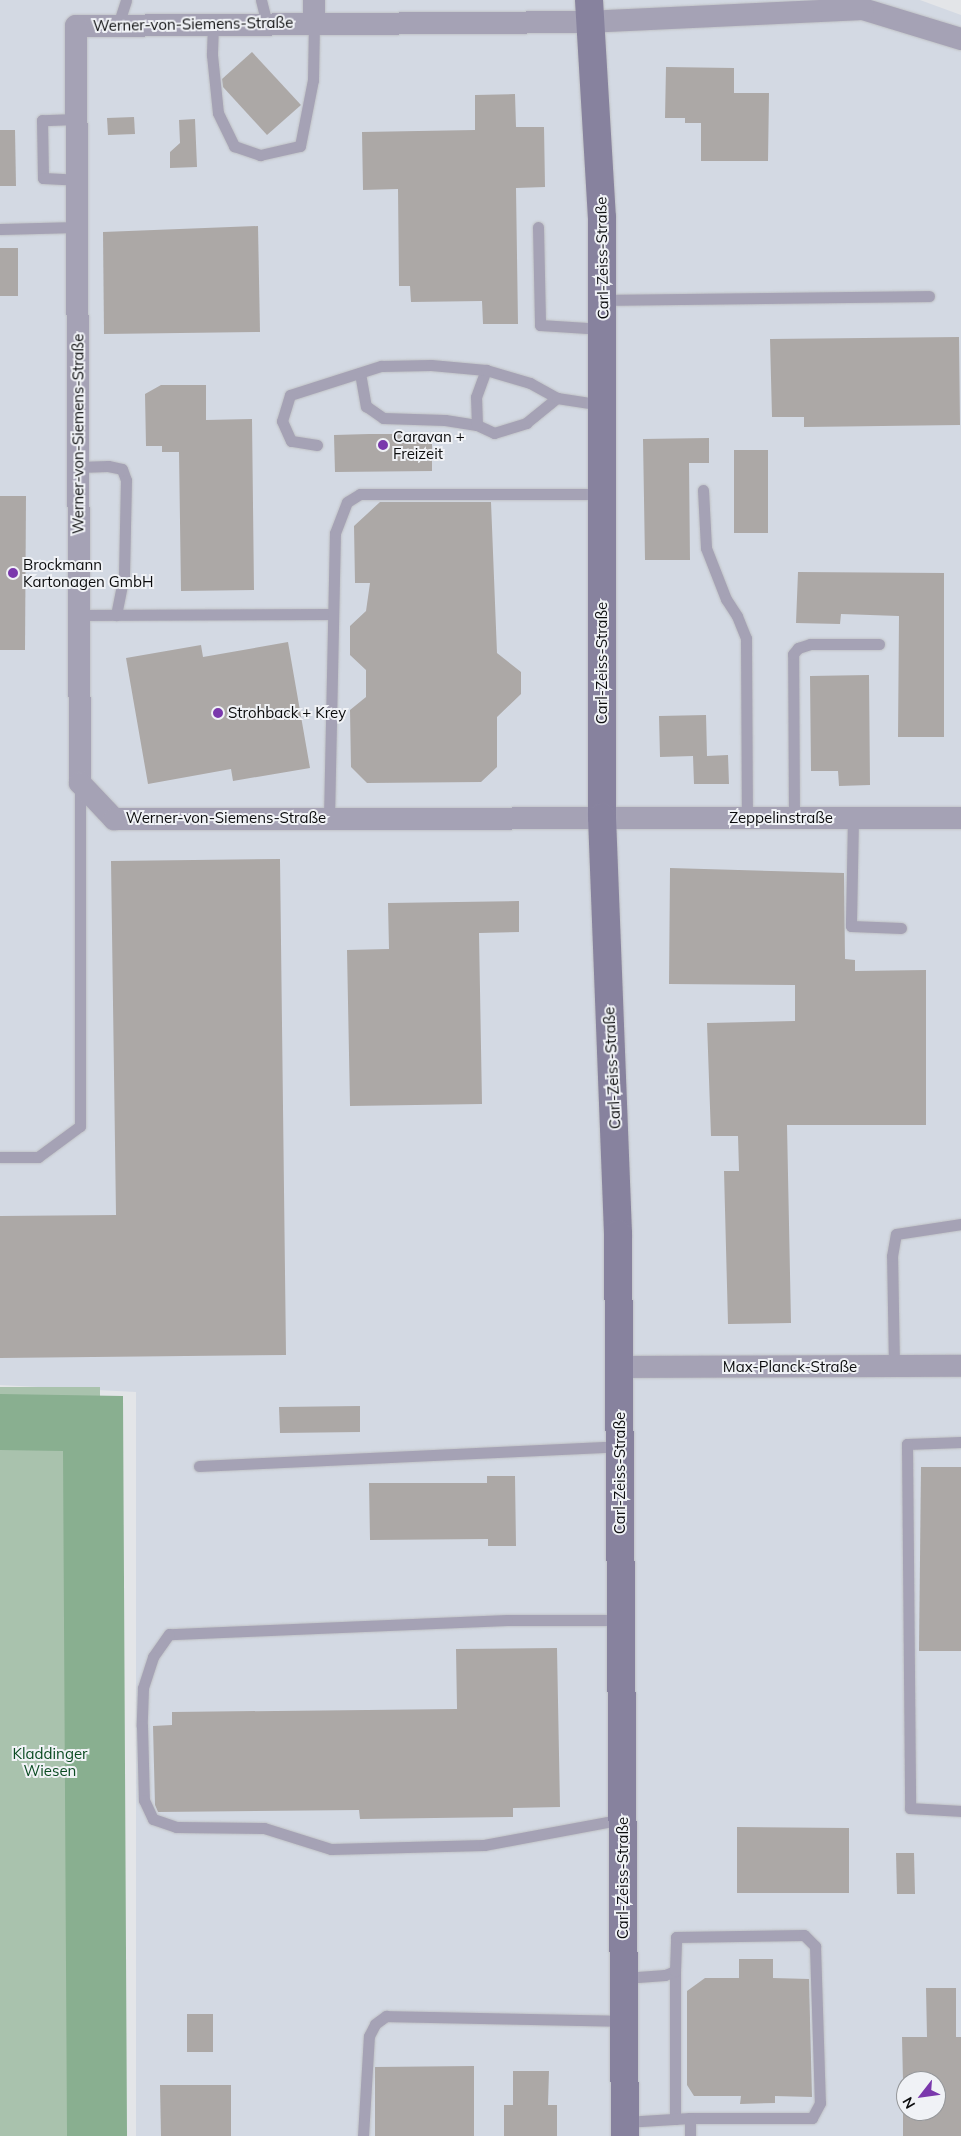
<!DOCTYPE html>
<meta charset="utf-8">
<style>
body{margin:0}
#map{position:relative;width:961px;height:2136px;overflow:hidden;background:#e3e5e8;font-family:Mulish,sans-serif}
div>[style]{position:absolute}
.built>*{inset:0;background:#d3d9e3}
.green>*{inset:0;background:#a9c2ad}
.forest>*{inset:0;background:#89af90}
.building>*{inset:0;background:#aca8a6}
.roads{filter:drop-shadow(0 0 1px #c0c2c5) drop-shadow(0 0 1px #c0c2c5)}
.service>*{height:11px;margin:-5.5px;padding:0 5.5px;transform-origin:5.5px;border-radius:5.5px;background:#a5a2b5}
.minor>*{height:22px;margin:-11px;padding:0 11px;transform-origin:11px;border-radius:11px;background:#a5a2b5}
.secondary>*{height:28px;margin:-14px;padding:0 14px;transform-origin:14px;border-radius:14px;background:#87829e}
.dots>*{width:14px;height:14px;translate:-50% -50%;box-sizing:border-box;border:2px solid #f0f2f6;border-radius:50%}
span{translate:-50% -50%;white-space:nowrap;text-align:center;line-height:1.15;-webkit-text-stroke:4px #f0f2f6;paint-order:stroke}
.street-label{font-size:15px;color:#0b0c0d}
.poi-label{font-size:15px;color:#0b0c0d}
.left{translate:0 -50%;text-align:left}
.park-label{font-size:15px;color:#0b4b22}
.north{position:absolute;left:896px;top:2071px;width:50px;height:50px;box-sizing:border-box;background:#f0f2f6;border:1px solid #949699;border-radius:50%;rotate:240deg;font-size:14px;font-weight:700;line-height:20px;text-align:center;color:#0b0c0d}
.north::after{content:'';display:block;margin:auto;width:18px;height:22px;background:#7a38ac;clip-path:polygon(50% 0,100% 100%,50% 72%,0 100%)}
</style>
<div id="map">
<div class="built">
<div style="clip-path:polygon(evenodd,0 0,920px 0,961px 15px,961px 2136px,136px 2136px,136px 1392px,0 1385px,0 0,906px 2081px,936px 2081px,936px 2111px,906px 2111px,906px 2081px)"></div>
</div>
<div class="green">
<div style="clip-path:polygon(0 1387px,100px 1387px,102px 2136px,0 2136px)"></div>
</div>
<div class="forest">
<div style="clip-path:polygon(0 1394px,123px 1396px,127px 2136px,67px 2136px,63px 1451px,0 1450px)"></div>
</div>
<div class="building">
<div style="clip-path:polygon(252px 52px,301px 105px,267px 135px,223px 87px,222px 79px)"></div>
<div style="clip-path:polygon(666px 67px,734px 68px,734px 93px,769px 93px,768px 161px,701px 161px,701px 123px,685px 123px,685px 118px,665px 118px)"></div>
<div style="clip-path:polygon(515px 94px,516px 127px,544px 127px,545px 187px,516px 188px,518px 324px,483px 324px,482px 301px,411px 302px,410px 286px,399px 286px,398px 189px,363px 190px,362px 132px,475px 130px,475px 95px)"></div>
<div style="clip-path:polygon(134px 117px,135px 134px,108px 135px,107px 118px)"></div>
<div style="clip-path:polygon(195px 119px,197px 167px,170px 168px,170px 152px,180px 143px,179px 120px)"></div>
<div style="clip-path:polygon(0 130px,15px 130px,16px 186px,0 186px)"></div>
<div style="clip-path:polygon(258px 226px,260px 332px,104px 334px,103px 232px)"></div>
<div style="clip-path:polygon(0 248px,18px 248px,18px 296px,0 296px)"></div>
<div style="clip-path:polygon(959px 337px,960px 425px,804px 427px,804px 417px,772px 417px,770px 339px)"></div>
<div style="clip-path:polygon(161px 385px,206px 385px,206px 420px,252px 419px,254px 590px,181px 591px,179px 452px,162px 452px,162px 446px,146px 446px,145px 394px)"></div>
<div style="clip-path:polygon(369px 434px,432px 434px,432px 471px,335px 472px,334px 435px)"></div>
<div style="clip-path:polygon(709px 438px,709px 463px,689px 463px,690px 560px,645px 560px,643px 439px)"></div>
<div style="clip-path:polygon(734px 450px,768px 450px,768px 533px,734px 533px)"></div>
<div style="clip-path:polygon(0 496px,26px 496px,25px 650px,0 650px)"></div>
<div style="clip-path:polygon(380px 502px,491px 502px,497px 653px,521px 672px,521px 694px,497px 717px,497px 767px,481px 782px,367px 783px,351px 767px,350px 710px,366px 697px,366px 670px,350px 655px,350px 626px,366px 611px,370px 583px,355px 583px,354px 526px)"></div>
<div style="clip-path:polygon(798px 572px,944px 573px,944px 737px,898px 737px,899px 616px,841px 614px,840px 624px,796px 623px)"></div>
<div style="clip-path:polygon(288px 642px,310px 768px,233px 781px,231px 769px,148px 784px,126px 658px,201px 645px,203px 657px)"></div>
<div style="clip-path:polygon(869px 675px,870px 785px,839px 786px,838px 771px,811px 771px,810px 676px)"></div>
<div style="clip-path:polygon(706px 715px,707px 756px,728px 755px,729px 784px,694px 784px,693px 756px,660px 757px,659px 716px)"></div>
<div style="clip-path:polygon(280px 859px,286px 1355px,0 1358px,0 1216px,116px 1215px,111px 861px)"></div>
<div style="clip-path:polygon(670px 868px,844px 873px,845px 959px,855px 960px,855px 971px,926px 970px,926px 1125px,787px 1125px,791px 1323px,728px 1324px,724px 1171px,739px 1171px,738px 1136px,711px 1136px,707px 1023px,795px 1021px,795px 985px,669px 984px)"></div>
<div style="clip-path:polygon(519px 901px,519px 932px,479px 933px,482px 1104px,350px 1106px,347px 950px,389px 949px,388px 903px)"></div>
<div style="clip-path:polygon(360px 1406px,360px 1432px,280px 1433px,279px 1407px)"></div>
<div style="clip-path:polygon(921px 1467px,961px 1467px,961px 1651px,919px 1651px)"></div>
<div style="clip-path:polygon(487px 1476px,515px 1476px,516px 1546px,488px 1546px,488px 1539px,370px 1540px,369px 1483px,487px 1483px)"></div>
<div style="clip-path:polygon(557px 1648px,560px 1807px,513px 1808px,513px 1817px,360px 1819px,359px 1810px,158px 1812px,155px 1805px,153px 1726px,172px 1725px,172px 1712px,457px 1709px,456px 1649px)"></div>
<div style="clip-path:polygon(737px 1827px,849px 1828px,849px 1893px,737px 1893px)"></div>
<div style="clip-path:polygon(896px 1853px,914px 1853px,915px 1894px,897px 1894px)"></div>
<div style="clip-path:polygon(739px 1959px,773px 1959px,773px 1978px,809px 1979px,812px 2097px,775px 2096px,775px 2103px,740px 2104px,741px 2096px,694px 2096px,687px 2085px,687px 1991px,705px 1978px,739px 1978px)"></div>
<div style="clip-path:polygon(926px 1988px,956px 1988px,956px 2037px,961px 2037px,961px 2136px,903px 2136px,903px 2111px,936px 2111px,936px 2081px,903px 2081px,902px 2037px,927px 2037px)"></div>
<div style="clip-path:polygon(187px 2014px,213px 2014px,213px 2052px,187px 2052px)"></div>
<div style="clip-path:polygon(474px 2066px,474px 2136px,375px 2136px,375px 2067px)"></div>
<div style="clip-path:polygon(513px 2071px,549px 2071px,548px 2105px,557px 2105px,557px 2136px,504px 2136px,504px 2105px,513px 2105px)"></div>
<div style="clip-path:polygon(160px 2085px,231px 2085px,231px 2136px,161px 2136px)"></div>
</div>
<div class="roads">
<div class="service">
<div style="left:261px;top:0;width:25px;rotate:76deg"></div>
<div style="left:213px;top:24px;width:31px;rotate:92deg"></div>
<div style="left:212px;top:55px;width:58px;rotate:84.1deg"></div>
<div style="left:218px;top:113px;width:37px;rotate:64deg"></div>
<div style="left:234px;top:146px;width:28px;rotate:19deg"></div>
<div style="left:260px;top:155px;width:41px;rotate:-12.7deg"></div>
<div style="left:300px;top:146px;width:67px;rotate:-78.9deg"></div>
<div style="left:313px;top:80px;width:57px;rotate:-89deg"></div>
<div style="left:118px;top:25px;width:26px;rotate:-72deg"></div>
<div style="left:76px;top:119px;width:34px;rotate:178deg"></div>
<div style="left:42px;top:120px;width:58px;rotate:89deg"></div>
<div style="left:43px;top:178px;width:34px;rotate:3deg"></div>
<div style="left:538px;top:227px;width:98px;rotate:88.8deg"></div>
<div style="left:540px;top:325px;width:63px;rotate:3.6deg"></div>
<div style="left:0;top:229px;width:77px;rotate:-1.5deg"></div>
<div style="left:603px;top:300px;width:326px;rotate:-0.7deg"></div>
<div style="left:360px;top:373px;width:34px;rotate:80deg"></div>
<div style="left:366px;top:406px;width:21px;rotate:35deg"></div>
<div style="left:383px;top:418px;width:62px;rotate:1.8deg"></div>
<div style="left:445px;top:420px;width:32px;rotate:9deg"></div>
<div style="left:477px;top:425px;width:19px;rotate:25deg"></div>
<div style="left:494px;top:433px;width:34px;rotate:-17deg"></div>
<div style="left:526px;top:423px;width:40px;rotate:-39deg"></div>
<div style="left:477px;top:425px;width:28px;rotate:-92deg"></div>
<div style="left:476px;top:397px;width:29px;rotate:-70deg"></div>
<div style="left:317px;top:445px;width:26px;rotate:-171deg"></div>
<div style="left:291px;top:441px;width:22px;rotate:-114deg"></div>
<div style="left:282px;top:421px;width:27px;rotate:-73deg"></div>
<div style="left:290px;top:395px;width:96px;rotate:-17.7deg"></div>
<div style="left:381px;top:366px;width:50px;rotate:-1.1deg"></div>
<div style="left:431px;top:365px;width:55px;rotate:5.2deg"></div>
<div style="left:486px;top:370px;width:46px;rotate:16.5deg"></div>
<div style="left:530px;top:383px;width:31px;rotate:29deg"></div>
<div style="left:557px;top:398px;width:46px;rotate:8.8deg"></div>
<div style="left:79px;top:467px;width:29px;rotate:-2deg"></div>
<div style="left:108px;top:466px;width:14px;rotate:12deg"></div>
<div style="left:122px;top:469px;width:12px;rotate:70deg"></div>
<div style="left:126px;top:480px;width:95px;rotate:91.2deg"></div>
<div style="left:124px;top:575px;width:41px;rotate:101.3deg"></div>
<div style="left:703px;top:490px;width:58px;rotate:87deg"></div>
<div style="left:706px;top:548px;width:55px;rotate:68.6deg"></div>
<div style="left:726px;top:599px;width:20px;rotate:57deg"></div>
<div style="left:737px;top:616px;width:24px;rotate:68deg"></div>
<div style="left:746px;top:638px;width:180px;rotate:89.7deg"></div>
<div style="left:80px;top:615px;width:252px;rotate:-0.2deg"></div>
<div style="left:329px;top:818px;width:285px;rotate:-88.8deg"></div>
<div style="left:335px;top:533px;width:33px;rotate:-69deg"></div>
<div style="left:347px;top:502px;width:15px;rotate:-32deg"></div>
<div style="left:360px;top:494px;width:242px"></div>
<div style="left:794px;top:818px;width:164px;rotate:-90.3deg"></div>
<div style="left:793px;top:654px;width:8px;rotate:-50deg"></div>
<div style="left:798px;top:648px;width:13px;rotate:-18deg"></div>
<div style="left:810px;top:644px;width:69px"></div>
<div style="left:853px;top:818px;width:108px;rotate:91.1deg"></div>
<div style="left:851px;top:926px;width:50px;rotate:2.3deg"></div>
<div style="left:0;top:1157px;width:38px"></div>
<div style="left:38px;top:1157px;width:52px;rotate:-36.4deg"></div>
<div style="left:80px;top:1126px;width:341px;rotate:-90deg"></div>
<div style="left:894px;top:1366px;width:110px;rotate:-91deg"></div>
<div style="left:892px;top:1256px;width:22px;rotate:-80deg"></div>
<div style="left:896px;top:1234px;width:66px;rotate:-8.7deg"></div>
<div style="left:961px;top:1442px;width:54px;rotate:177.9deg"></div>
<div style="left:907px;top:1444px;width:364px;rotate:89.5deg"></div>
<div style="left:910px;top:1808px;width:51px;rotate:3.4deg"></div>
<div style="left:199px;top:1466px;width:421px;rotate:-2.7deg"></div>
<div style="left:622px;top:1620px;width:115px;rotate:180deg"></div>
<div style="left:507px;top:1620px;width:338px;rotate:177.6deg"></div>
<div style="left:169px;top:1634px;width:28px;rotate:125deg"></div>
<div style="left:153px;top:1657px;width:33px;rotate:108deg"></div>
<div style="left:143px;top:1688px;width:38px;rotate:92deg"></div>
<div style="left:142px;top:1726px;width:74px;rotate:88.5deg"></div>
<div style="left:144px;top:1800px;width:21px;rotate:65deg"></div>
<div style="left:153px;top:1819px;width:24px;rotate:19deg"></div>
<div style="left:176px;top:1827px;width:88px;rotate:0.7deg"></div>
<div style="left:264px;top:1828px;width:70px;rotate:17.4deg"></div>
<div style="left:331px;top:1849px;width:153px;rotate:-1.5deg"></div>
<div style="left:484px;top:1845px;width:141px;rotate:-10.6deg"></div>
<div style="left:675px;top:1971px;width:148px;rotate:90deg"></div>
<div style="left:624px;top:1978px;width:41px;rotate:-4.2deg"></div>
<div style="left:665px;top:1975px;width:11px;rotate:-22deg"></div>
<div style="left:675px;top:1971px;width:34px;rotate:-88deg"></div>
<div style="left:676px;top:1937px;width:128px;rotate:-0.9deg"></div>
<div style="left:804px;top:1935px;width:16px;rotate:45deg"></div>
<div style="left:815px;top:1946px;width:157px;rotate:88.2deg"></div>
<div style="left:820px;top:2103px;width:17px;rotate:118deg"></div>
<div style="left:812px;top:2118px;width:122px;rotate:180deg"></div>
<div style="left:625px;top:2122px;width:65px;rotate:-3.5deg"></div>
<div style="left:690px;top:2118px;width:18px;rotate:90deg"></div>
<div style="left:363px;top:2136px;width:100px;rotate:-86.6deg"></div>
<div style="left:369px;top:2036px;width:13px;rotate:-63deg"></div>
<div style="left:375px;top:2024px;width:14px;rotate:-36deg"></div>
<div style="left:386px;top:2016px;width:238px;rotate:1.2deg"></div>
</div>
<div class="minor">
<div style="left:314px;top:23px;width:23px;rotate:-90deg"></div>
<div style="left:961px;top:39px;width:102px;rotate:-163deg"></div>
<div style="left:863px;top:9px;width:272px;rotate:177.3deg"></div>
<div style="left:591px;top:22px;width:515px;rotate:179.55deg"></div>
<div style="left:76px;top:26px;width:757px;rotate:89.7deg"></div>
<div style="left:80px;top:783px;width:50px;rotate:46.6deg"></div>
<div style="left:114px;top:819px;width:847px;rotate:-0.07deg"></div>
<div style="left:620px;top:1367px;width:341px;rotate:-0.2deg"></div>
</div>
<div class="secondary">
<div style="left:589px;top:0;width:218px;rotate:86.6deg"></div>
<div style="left:602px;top:218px;width:599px;rotate:90deg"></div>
<div style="left:602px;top:817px;width:417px;rotate:87.8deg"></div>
<div style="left:618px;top:1234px;width:902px;rotate:89.56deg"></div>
</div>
</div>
<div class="dots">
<div style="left:383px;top:445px;background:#7a38ac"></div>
<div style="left:13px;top:573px;background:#7a38ac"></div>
<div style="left:218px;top:713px;background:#7a38ac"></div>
</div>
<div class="street-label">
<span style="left:193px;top:24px;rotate:-1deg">Werner-von-Siemens-Straße</span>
<span style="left:602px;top:258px;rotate:-91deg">Carl-Zeiss-Straße</span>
<span style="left:78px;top:434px;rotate:-90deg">Werner-von-Siemens-Straße</span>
<span style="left:602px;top:663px;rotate:-90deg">Carl-Zeiss-Straße</span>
<span style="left:226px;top:818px">Werner-von-Siemens-Straße</span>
<span style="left:781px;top:818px">Zeppelinstraße</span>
<span style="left:612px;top:1068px;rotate:-93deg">Carl-Zeiss-Straße</span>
<span style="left:790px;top:1367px">Max-Planck-Straße</span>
<span style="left:620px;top:1473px;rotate:-90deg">Carl-Zeiss-Straße</span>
<span style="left:623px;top:1878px;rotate:-90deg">Carl-Zeiss-Straße</span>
</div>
<div class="poi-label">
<span class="left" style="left:393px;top:445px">Caravan +<br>Freizeit</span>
<span class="left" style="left:23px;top:573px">Brockmann<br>Kartonagen GmbH</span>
<span class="left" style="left:228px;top:713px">Strohback + Krey</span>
</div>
<div class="park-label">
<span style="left:50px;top:1762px">Kladdinger<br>Wiesen</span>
</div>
<div class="north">N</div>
</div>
